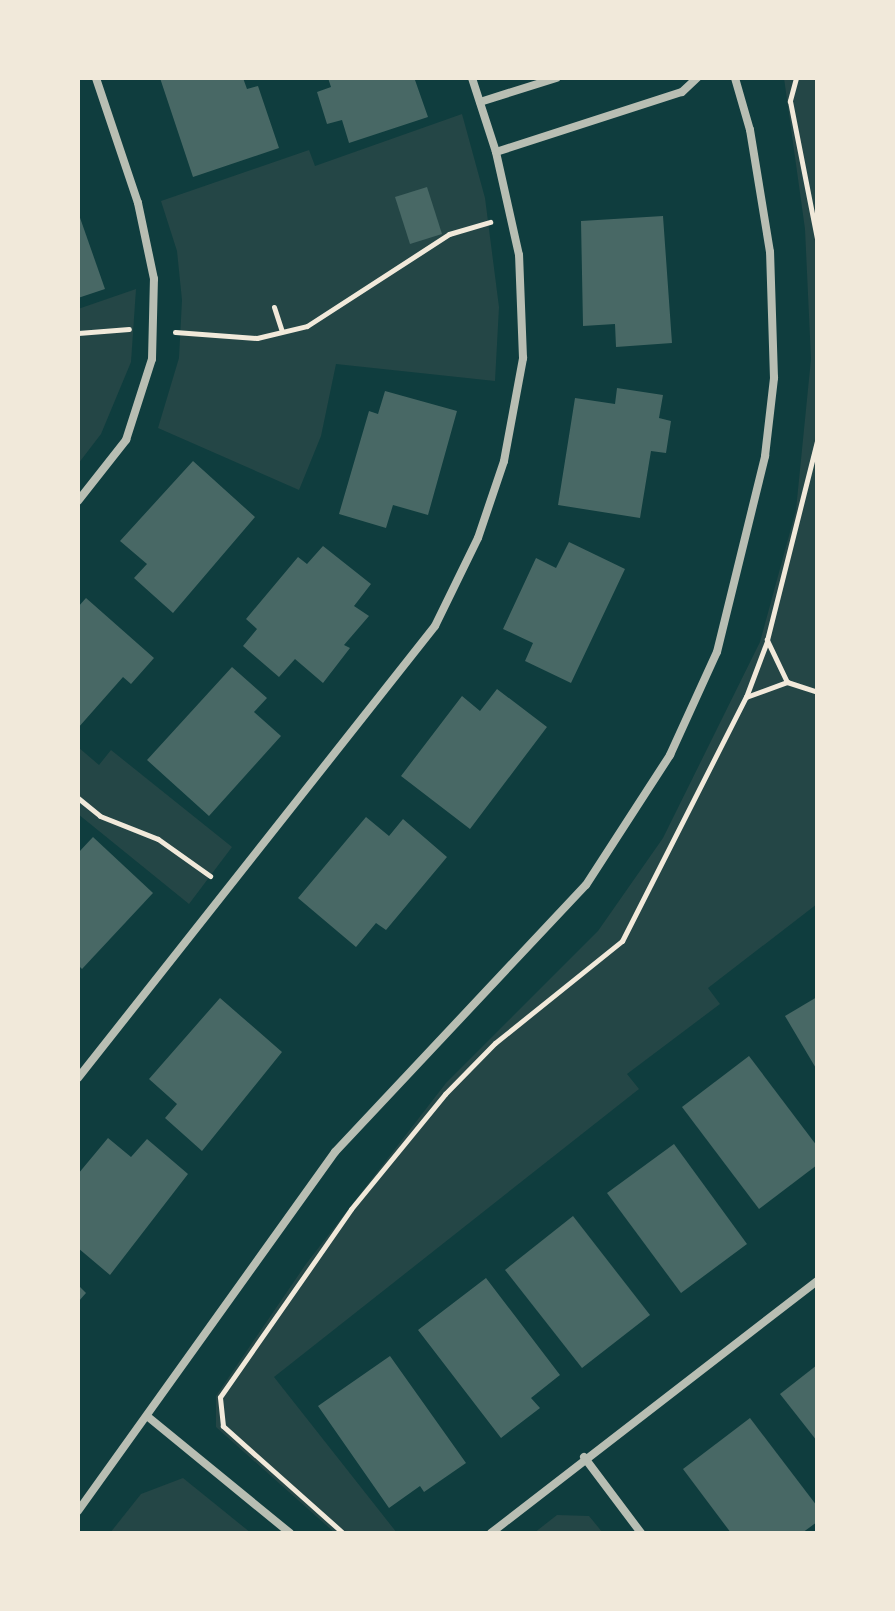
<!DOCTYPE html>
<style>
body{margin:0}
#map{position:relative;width:895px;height:1611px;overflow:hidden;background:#0f3d3e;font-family:"Fira Sans Condensed",sans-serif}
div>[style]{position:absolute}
.green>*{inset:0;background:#244646}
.building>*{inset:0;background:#486865}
.path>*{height:5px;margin:-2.5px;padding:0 2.5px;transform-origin:2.5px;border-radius:2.5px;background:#f1e9da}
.minor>*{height:8px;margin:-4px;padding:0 4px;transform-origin:4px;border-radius:4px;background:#b8beb3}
span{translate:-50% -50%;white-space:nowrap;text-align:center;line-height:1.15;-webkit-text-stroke:7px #f1e9da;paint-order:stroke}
.frame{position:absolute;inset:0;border:80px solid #f1e9da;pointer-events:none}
</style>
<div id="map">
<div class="green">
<div style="clip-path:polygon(784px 78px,817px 78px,817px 904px,708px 988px,720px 1004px,627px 1074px,639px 1089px,274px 1377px,397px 1533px,335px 1533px,216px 1427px,216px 1396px,306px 1264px,446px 1083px,598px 931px,663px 838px,760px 642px,796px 510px,811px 359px,805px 229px)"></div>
<div style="clip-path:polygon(462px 114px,485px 198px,499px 307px,495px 381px,336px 364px,321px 436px,299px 490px,158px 428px,179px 358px,182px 300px,177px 251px,161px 201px,309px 150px,315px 166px)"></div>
<div style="clip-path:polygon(136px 289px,131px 362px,101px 434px,78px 464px,78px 309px)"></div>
<div style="clip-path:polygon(78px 747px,99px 765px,111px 750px,232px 847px,189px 904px,78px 814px)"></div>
<div style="clip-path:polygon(183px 1478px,251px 1533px,110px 1533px,141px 1494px)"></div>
<div style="clip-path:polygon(557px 1515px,589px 1516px,603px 1533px,534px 1533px)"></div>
</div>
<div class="building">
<div style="clip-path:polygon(160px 78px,243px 78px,247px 89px,258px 86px,279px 148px,193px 177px)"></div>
<div style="clip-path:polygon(328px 78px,415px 80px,428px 117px,349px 143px,342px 120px,327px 124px,317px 92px,331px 87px)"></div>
<div style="clip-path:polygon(427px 187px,442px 234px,410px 244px,395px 197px)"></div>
<div style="clip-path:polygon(78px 212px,105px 289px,78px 298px)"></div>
<div style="clip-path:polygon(663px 216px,672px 343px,616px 347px,615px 324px,583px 326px,581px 221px)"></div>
<div style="clip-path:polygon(617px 388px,663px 395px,659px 418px,671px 421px,666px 453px,651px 451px,640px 518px,558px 505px,575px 398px,615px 404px)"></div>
<div style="clip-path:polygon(385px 391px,457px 411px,428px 515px,393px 505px,386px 528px,339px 514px,369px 411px,378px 414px)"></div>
<div style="clip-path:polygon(193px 461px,255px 517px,173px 613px,134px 578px,147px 564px,120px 541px)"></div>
<div style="clip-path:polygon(569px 542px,625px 569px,571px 683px,525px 661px,533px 643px,503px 629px,536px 558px,556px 568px)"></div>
<div style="clip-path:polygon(323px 546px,371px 584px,354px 606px,369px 616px,344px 645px,350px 648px,323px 683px,295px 659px,279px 677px,243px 646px,257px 629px,246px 619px,298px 557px,307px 564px)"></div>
<div style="clip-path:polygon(86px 598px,154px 658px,131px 684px,123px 677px,78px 728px,78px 607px)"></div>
<div style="clip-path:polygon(232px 667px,267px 698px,254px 712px,281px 736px,209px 816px,147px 760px)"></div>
<div style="clip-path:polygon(497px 689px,547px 727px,470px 829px,401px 776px,462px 696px,480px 711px)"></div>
<div style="clip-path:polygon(366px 817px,389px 836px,403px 819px,447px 857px,386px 930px,376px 923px,356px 947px,298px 898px)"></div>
<div style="clip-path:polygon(93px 837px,153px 893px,82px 969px,78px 965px,78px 853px)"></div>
<div style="clip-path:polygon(817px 997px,817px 1070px,785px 1016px)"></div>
<div style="clip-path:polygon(220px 998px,282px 1052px,202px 1151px,165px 1118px,177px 1104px,149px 1079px)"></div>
<div style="clip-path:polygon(749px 1056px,817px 1146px,817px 1165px,759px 1209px,682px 1107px)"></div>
<div style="clip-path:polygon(108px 1138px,131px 1157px,147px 1139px,188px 1174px,110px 1275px,78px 1248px,78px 1174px)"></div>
<div style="clip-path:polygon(674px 1144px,747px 1244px,681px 1293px,607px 1193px)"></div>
<div style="clip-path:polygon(573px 1216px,650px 1315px,582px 1368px,505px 1270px)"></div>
<div style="clip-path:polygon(486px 1278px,560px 1375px,531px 1398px,540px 1408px,501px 1438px,418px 1330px)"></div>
<div style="clip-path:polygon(78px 1285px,86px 1293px,78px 1302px)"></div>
<div style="clip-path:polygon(390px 1356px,466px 1463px,424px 1492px,420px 1486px,389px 1508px,318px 1406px)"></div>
<div style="clip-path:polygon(817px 1365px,817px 1441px,780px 1394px)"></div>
<div style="clip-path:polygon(750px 1418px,817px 1506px,817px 1522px,802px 1533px,731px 1533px,683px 1469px)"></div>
</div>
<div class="path">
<div style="left:796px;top:78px;width:24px;rotate:105deg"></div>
<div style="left:790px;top:101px;width:141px;rotate:78.9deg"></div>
<div style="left:274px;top:307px;width:25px;rotate:72deg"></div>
<div style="left:175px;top:332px;width:82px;rotate:4.2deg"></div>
<div style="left:257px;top:338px;width:51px;rotate:-13.5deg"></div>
<div style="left:307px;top:326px;width:169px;rotate:-32.9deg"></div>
<div style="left:449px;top:234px;width:43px;rotate:-16.3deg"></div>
<div style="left:78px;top:333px;width:51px;rotate:-4.5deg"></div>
<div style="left:787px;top:682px;width:47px;rotate:-115.5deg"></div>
<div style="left:767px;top:640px;width:205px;rotate:-75.9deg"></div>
<div style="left:746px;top:697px;width:60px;rotate:-69.4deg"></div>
<div style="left:78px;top:798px;width:28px;rotate:39deg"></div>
<div style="left:100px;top:816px;width:62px;rotate:21.6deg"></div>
<div style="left:158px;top:839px;width:64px;rotate:35.4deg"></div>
<div style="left:343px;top:1533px;width:161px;rotate:-138.3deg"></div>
<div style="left:223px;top:1426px;width:29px;rotate:-96deg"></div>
<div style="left:220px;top:1397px;width:229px;rotate:-55.1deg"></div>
<div style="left:351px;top:1209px;width:149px;rotate:-50.7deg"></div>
<div style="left:445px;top:1094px;width:71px;rotate:-45.6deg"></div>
<div style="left:495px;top:1043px;width:163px;rotate:-38.8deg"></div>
<div style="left:622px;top:941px;width:274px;rotate:-63.1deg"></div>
<div style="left:746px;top:697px;width:44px;rotate:-20.1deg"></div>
<div style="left:787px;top:682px;width:32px;rotate:18deg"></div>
</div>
<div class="minor">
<div style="left:480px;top:102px;width:80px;rotate:-17.5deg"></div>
<div style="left:496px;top:152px;width:195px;rotate:-17.9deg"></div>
<div style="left:682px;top:92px;width:21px;rotate:-43deg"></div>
<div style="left:78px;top:501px;width:78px;rotate:-51.8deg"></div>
<div style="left:126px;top:440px;width:85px;rotate:-72.2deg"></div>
<div style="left:152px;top:359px;width:80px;rotate:-88.6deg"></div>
<div style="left:154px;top:279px;width:78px;rotate:-101.9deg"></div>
<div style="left:138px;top:203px;width:132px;rotate:-108.6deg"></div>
<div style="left:78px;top:1078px;width:576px;rotate:-51.7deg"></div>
<div style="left:435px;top:626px;width:98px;rotate:-64deg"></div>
<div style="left:478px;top:538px;width:81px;rotate:-71.3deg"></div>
<div style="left:504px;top:461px;width:105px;rotate:-79.5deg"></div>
<div style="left:523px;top:358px;width:103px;rotate:-92.2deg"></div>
<div style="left:519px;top:255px;width:106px;rotate:-102.6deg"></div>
<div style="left:496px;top:152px;width:78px;rotate:-108deg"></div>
<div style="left:147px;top:1416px;width:185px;rotate:39.3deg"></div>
<div style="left:584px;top:1457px;width:95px;rotate:53.1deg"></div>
<div style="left:78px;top:1511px;width:442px;rotate:-54.4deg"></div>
<div style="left:335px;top:1152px;width:366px;rotate:-46.8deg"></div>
<div style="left:586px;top:885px;width:155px;rotate:-57.1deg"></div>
<div style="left:670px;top:755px;width:113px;rotate:-65.5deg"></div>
<div style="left:717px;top:652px;width:202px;rotate:-76.2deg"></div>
<div style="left:765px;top:456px;width:79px;rotate:-83.4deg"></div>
<div style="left:774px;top:378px;width:126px;rotate:-91.8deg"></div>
<div style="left:770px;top:252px;width:124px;rotate:-99.3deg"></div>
<div style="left:750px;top:130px;width:54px;rotate:-106.1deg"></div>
<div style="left:491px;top:1533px;width:412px;rotate:-37.7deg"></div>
</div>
<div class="frame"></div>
</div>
